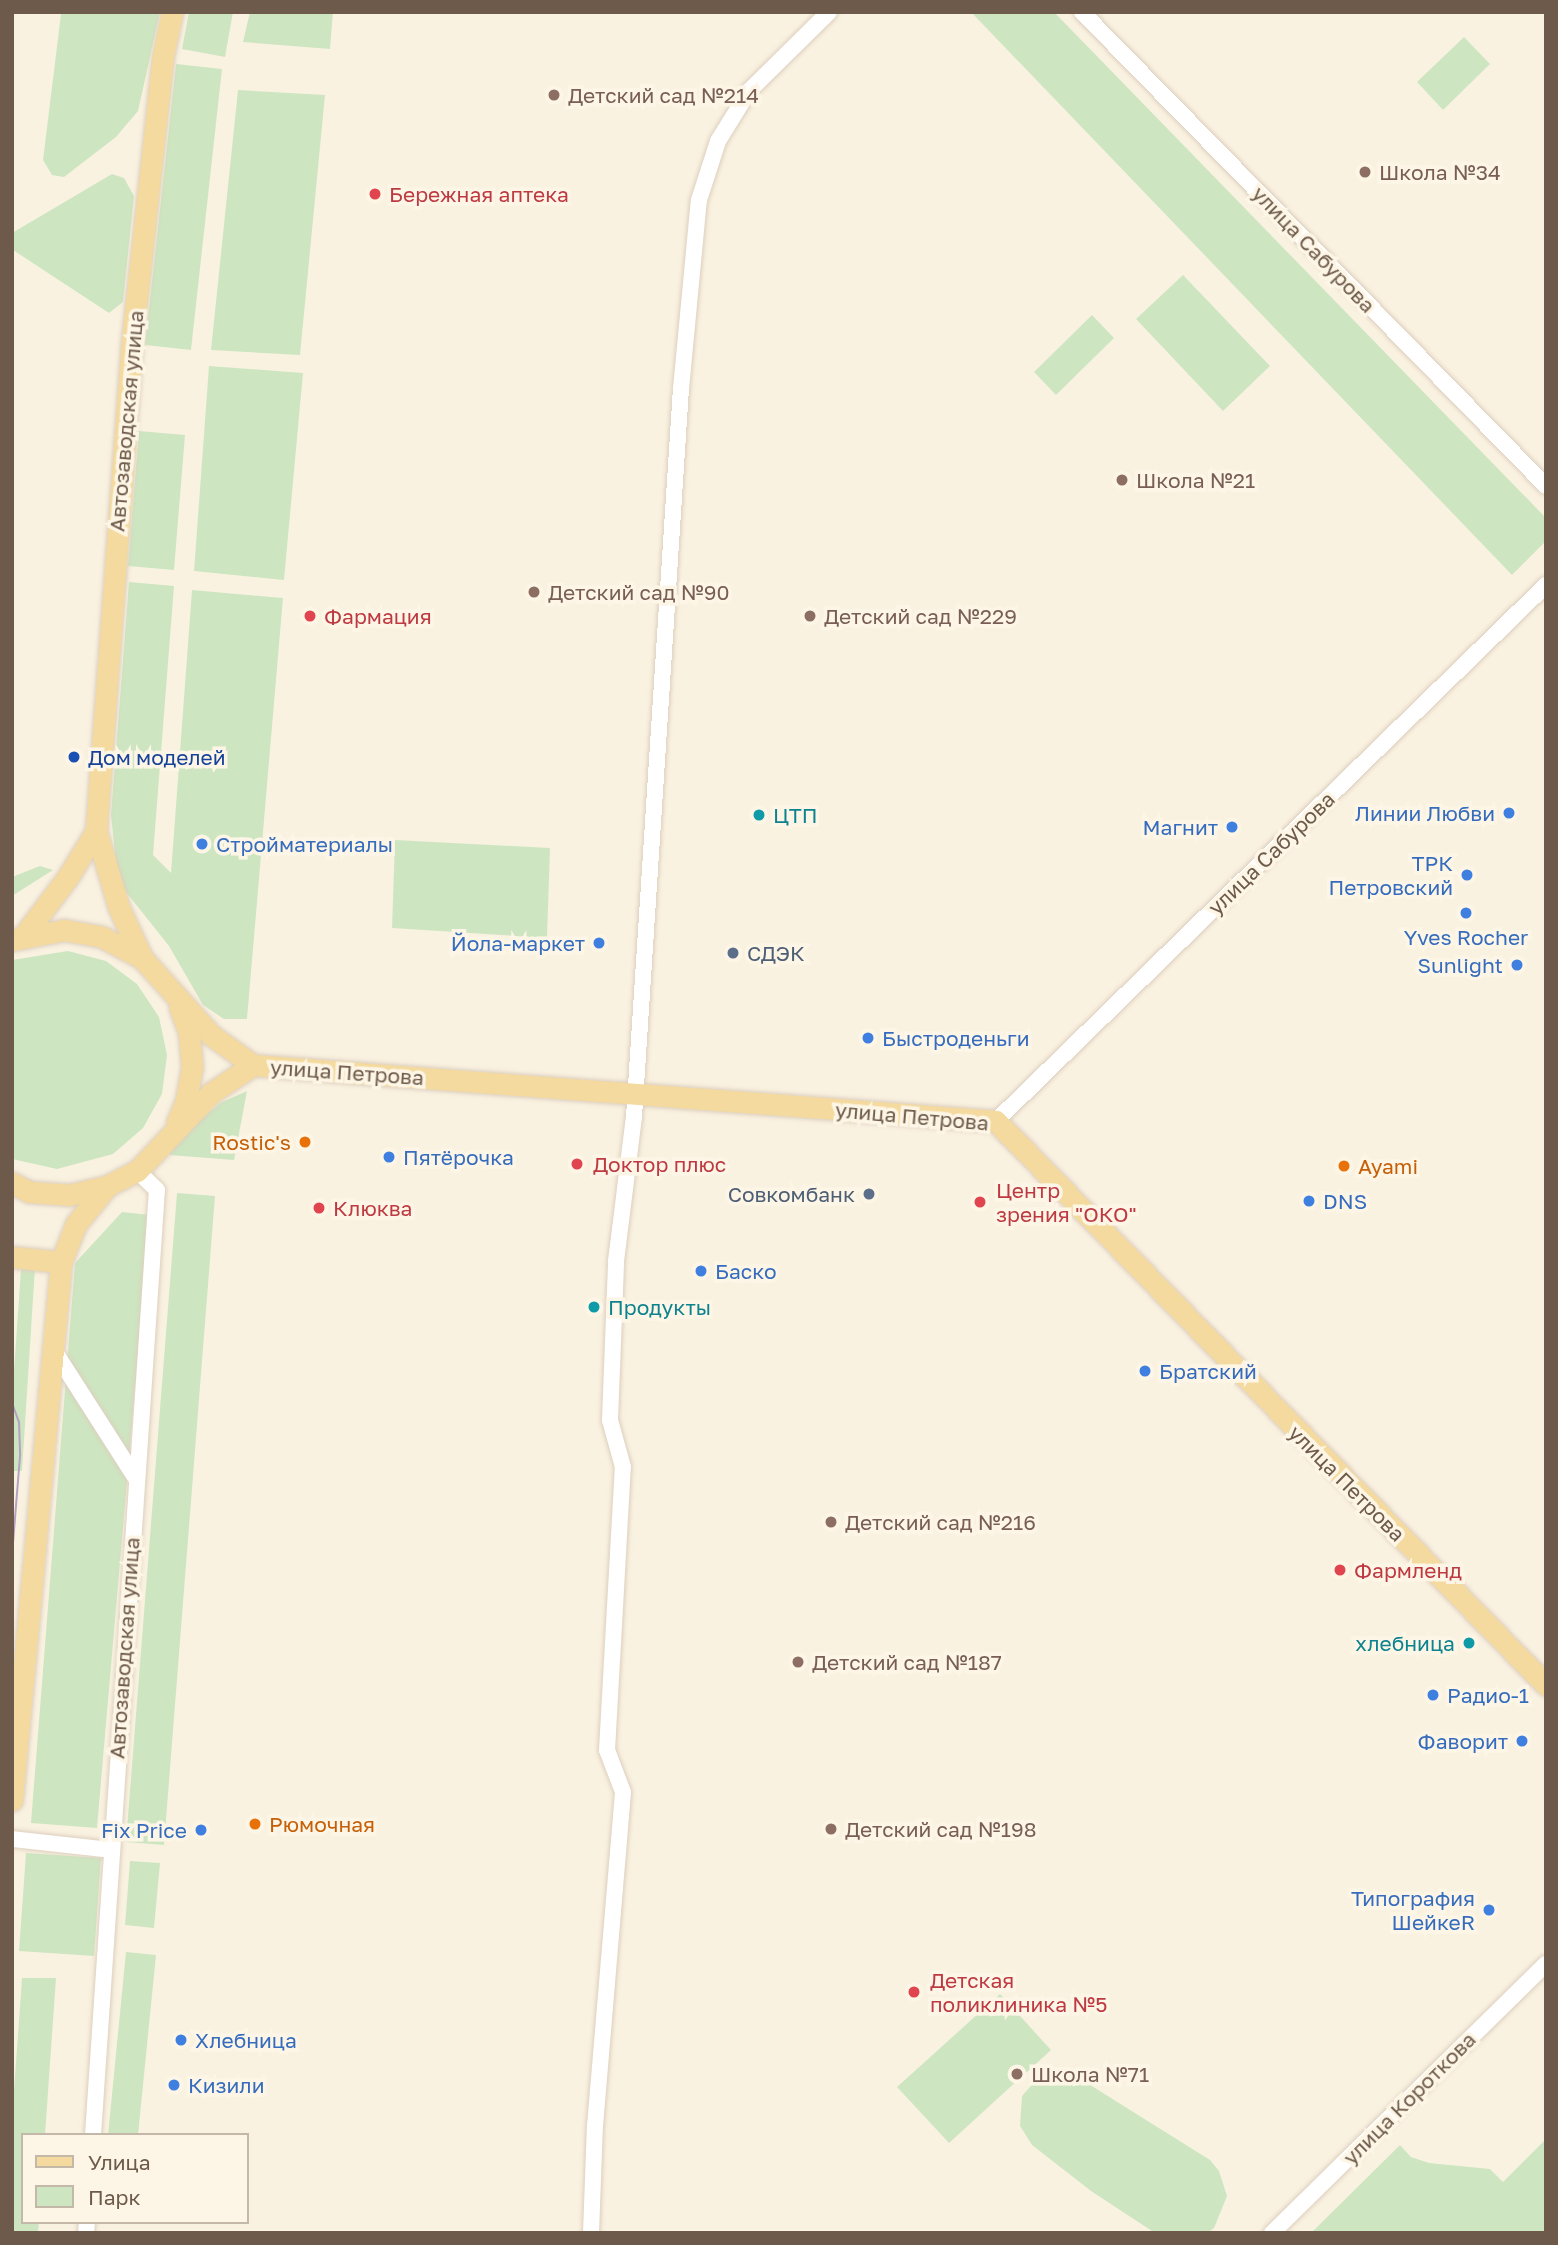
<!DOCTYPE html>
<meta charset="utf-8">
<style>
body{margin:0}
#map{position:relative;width:1558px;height:2245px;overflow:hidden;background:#faf2e1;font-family:"Golos Text",sans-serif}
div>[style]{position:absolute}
.green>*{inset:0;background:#cde6c1}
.roads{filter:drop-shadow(0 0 2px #ddcfbe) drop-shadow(0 0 2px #ddcfbe)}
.minor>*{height:16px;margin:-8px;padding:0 8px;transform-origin:8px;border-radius:8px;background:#fff}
.major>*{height:21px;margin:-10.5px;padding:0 10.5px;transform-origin:10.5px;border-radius:10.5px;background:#f4da9e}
.tram>*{height:2px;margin:-1px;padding:0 1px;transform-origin:1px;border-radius:1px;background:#b5a1c1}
.dots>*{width:19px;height:19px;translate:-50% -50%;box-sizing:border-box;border:4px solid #fdf6e6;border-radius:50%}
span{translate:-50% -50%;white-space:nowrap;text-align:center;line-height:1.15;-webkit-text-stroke:7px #fdf6e6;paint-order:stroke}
.education-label{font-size:21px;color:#785e54}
.left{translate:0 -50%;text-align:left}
.health-label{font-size:21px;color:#be3a42}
.street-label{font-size:21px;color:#6e5a4a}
.transit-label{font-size:21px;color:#164399}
.shop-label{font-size:21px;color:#366cbe}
.right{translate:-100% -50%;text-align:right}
.culture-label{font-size:21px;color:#0d838f}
.service-label{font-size:21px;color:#4e5e75}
.food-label{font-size:21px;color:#c56008}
.frame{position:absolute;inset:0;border:14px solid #6e5a4a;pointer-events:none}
.legend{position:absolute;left:21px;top:2133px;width:228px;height:91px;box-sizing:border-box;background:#fdf6e6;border:2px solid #c4b8a8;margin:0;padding:9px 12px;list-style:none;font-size:21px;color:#6e5a4a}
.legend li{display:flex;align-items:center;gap:14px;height:35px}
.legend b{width:35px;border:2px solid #c4b8a8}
</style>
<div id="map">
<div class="green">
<div style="clip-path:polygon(69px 12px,160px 12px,138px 111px,116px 137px,64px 177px,52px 175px,43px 160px,61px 14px)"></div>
<div style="clip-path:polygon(189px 12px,233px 12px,225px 57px,182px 49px)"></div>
<div style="clip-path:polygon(250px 12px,333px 12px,330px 49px,243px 42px)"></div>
<div style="clip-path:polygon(971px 12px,1054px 12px,1546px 518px,1546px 541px,1512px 575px)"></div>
<div style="clip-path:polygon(1464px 37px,1490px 64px,1443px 110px,1417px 82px)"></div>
<div style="clip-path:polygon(176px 64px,222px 69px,191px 350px,145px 345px)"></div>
<div style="clip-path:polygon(238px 90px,325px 95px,300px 355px,211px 350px)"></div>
<div style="clip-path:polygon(112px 174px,124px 178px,134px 196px,123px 302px,109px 313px,13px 250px,12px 233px)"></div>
<div style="clip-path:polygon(1183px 275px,1270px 366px,1223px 411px,1136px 319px)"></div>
<div style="clip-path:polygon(1092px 315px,1114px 338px,1056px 395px,1034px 372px)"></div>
<div style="clip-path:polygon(209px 366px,303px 373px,284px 580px,194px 571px)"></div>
<div style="clip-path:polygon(139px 431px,185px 435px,174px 570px,128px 566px)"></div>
<div style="clip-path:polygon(129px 582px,174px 586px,153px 855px,171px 873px,192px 590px,283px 598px,247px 1019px,224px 1019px,203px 1005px,169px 946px,126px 892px,117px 872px,111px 815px)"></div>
<div style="clip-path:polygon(395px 840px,550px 848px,547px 938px,392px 928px)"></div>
<div style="clip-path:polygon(40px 866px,53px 870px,12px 896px,12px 877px)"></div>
<div style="clip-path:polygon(68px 951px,106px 961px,137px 984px,159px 1017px,167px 1055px,162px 1094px,143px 1128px,113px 1154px,57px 1169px,12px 1159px,12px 960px)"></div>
<div style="clip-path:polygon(247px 1091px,234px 1160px,169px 1155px,180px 1138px,220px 1103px)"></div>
<div style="clip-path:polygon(177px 1193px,215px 1196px,164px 1845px,126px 1842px)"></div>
<div style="clip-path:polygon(122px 1212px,150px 1215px,97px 1828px,31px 1823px,75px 1263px)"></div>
<div style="clip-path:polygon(27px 1263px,35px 1267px,22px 1471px,12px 1471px,12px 1400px,21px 1269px)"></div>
<div style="clip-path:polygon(26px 1853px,101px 1858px,94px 1956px,19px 1951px)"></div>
<div style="clip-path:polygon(130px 1861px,160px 1863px,154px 1928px,125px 1925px)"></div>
<div style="clip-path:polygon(126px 1952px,156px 1955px,138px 2135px,108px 2135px)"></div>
<div style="clip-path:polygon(22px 1978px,56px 1978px,45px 2135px,23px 2135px,23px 2222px,39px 2222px,38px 2233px,12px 2233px,12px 2118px)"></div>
<div style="clip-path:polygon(1000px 1994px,1051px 2050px,949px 2143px,897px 2087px)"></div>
<div style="clip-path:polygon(1060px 2073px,1079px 2078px,1210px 2160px,1219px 2171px,1227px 2196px,1214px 2228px,1207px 2233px,1155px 2233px,1091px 2191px,1032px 2145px,1020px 2126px,1022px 2096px,1036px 2080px)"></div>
<div style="clip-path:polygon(1546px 2139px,1546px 2233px,1311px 2233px,1400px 2145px,1411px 2157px,1429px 2163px,1490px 2169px,1503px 2182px)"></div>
</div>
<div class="roads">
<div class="minor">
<div style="left:1082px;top:12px;width:663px;rotate:45.61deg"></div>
<div style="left:996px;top:1121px;width:768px;rotate:-44.26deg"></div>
<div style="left:55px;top:1352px;width:148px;rotate:57.4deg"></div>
<div style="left:12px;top:1839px;width:100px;rotate:6.3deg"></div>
<div style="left:93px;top:2135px;width:947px;rotate:-86.13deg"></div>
<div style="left:157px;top:1190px;width:28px;rotate:-136deg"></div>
<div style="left:86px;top:2233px;width:11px;rotate:-85deg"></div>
<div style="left:591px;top:2233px;width:107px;rotate:-87.9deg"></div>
<div style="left:595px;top:2126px;width:335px;rotate:-85.2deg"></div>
<div style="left:623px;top:1792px;width:45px;rotate:-110.9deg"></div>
<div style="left:607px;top:1750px;width:283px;rotate:-86.8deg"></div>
<div style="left:623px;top:1467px;width:49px;rotate:-105.5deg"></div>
<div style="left:610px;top:1420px;width:159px;rotate:-87.8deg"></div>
<div style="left:616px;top:1261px;width:145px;rotate:-82.9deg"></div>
<div style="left:634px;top:1117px;width:730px;rotate:-86.31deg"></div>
<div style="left:681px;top:389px;width:190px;rotate:-84.6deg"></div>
<div style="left:699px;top:200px;width:62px;rotate:-72.1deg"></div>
<div style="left:718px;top:141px;width:59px;rotate:-58.2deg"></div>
<div style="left:749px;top:91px;width:112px;rotate:-44.6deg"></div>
<div style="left:1272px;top:2233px;width:384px;rotate:-44.5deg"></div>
</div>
<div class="major">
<div style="left:25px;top:934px;width:71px;rotate:-53deg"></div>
<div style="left:68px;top:877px;width:54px;rotate:-58.7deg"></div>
<div style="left:12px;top:940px;width:53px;rotate:-10.9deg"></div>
<div style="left:64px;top:930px;width:39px;rotate:10deg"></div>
<div style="left:102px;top:937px;width:45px;rotate:27.7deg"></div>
<div style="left:142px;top:958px;width:103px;rotate:48.1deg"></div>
<div style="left:211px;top:1035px;width:52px;rotate:35.5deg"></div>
<div style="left:142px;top:958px;width:55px;rotate:-114.7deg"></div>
<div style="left:119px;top:908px;width:80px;rotate:-106.6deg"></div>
<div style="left:96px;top:831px;width:491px;rotate:-85.8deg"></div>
<div style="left:132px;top:341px;width:287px;rotate:-83.8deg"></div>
<div style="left:163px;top:56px;width:45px;rotate:-78.4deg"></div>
<div style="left:253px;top:1065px;width:745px;rotate:4.31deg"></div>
<div style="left:996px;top:1121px;width:788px;rotate:45.72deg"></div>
<div style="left:177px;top:1122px;width:23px;rotate:-67deg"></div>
<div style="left:186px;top:1101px;width:35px;rotate:-80deg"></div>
<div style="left:192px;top:1067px;width:35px;rotate:-95deg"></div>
<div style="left:189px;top:1032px;width:26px;rotate:-111deg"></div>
<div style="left:12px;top:1183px;width:20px;rotate:27deg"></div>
<div style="left:30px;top:1192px;width:39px;rotate:4deg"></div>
<div style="left:69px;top:1195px;width:39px;rotate:-13deg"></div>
<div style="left:107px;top:1186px;width:34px;rotate:-27deg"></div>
<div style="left:137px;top:1171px;width:108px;rotate:-46.5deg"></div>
<div style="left:211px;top:1093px;width:50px;rotate:-33.7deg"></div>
<div style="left:12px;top:1257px;width:49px;rotate:5.8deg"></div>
<div style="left:12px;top:1800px;width:540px;rotate:-84.8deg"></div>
<div style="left:61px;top:1262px;width:41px;rotate:-68.5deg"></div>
<div style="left:76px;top:1224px;width:49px;rotate:-50.8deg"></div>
</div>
</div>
<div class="tram">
<div style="left:12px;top:1403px;width:20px;rotate:70deg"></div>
<div style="left:19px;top:1422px;width:34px;rotate:88deg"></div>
<div style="left:20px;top:1456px;width:100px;rotate:94.6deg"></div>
</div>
<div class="dots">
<div style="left:554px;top:95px;background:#8d6e63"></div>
<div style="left:1365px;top:172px;background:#8d6e63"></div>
<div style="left:375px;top:194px;background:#e0444e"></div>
<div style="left:1122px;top:480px;background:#8d6e63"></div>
<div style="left:534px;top:592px;background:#8d6e63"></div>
<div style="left:310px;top:616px;background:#e0444e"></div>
<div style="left:810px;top:616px;background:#8d6e63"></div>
<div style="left:74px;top:757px;background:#1a4fb4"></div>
<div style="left:1509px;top:813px;background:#3f7fe0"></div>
<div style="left:759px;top:815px;background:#0f9aa8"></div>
<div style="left:1232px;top:827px;background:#3f7fe0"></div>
<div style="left:202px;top:844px;background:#3f7fe0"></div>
<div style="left:1467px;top:875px;background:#3f7fe0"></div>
<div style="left:1466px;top:913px;background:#3f7fe0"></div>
<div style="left:599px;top:943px;background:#3f7fe0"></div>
<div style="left:733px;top:953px;background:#5c6f8a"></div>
<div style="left:1517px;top:965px;background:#3f7fe0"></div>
<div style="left:868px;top:1038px;background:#3f7fe0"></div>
<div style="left:305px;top:1142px;background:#e8710a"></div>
<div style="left:389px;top:1157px;background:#3f7fe0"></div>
<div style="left:577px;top:1164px;background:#e0444e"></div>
<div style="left:1344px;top:1166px;background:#e8710a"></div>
<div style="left:869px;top:1194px;background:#5c6f8a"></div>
<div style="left:1309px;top:1201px;background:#3f7fe0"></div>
<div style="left:980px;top:1202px;background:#e0444e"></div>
<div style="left:319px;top:1208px;background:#e0444e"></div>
<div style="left:701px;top:1271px;background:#3f7fe0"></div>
<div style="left:594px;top:1307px;background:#0f9aa8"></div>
<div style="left:1145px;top:1371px;background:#3f7fe0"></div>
<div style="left:831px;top:1522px;background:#8d6e63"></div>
<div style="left:1340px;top:1570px;background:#e0444e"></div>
<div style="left:1469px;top:1643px;background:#0f9aa8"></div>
<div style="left:798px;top:1662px;background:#8d6e63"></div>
<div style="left:1433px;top:1695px;background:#3f7fe0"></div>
<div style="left:1522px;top:1741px;background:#3f7fe0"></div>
<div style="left:255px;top:1824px;background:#e8710a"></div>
<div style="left:831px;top:1829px;background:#8d6e63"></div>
<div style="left:201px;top:1830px;background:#3f7fe0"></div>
<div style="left:1489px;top:1910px;background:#3f7fe0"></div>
<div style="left:914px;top:1992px;background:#e0444e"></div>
<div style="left:181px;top:2040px;background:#3f7fe0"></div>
<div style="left:1017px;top:2074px;background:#8d6e63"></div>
<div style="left:174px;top:2085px;background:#3f7fe0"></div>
</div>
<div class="education-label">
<span class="left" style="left:568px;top:95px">Детский сад №214</span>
<span class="left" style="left:1379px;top:172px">Школа №34</span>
<span class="left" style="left:1136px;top:480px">Школа №21</span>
<span class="left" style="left:548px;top:592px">Детский сад №90</span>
<span class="left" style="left:824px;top:616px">Детский сад №229</span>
<span class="left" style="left:845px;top:1522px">Детский сад №216</span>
<span class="left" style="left:812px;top:1662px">Детский сад №187</span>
<span class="left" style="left:845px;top:1829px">Детский сад №198</span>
<span class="left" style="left:1031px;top:2074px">Школа №71</span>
</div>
<div class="health-label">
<span class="left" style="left:389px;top:194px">Бережная аптека</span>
<span class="left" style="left:324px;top:616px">Фармация</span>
<span class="left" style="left:593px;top:1164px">Доктор плюс</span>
<span class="left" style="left:996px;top:1202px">Центр<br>зрения "ОКО"</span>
<span class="left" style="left:333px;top:1208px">Клюква</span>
<span class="left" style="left:1354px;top:1570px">Фармленд</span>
<span class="left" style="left:930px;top:1992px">Детская<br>поликлиника №5</span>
</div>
<div class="street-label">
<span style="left:1314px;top:249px;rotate:46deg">улица Сабурова</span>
<span style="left:126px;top:421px;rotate:-85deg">Автозаводская улица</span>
<span style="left:1271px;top:853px;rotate:-44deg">улица Сабурова</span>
<span style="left:347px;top:1072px;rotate:4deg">улица Петрова</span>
<span style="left:912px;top:1116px;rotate:5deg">улица Петрова</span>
<span style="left:1347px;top:1483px;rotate:45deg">улица Петрова</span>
<span style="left:124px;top:1648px;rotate:-86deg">Автозаводская улица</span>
<span style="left:1409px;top:2098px;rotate:-45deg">улица Короткова</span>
</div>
<div class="transit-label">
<span class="left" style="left:88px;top:757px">Дом моделей</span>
</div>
<div class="shop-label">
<span class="right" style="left:1495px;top:813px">Линии Любви</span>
<span class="right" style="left:1218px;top:827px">Магнит</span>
<span class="left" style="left:216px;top:844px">Стройматериалы</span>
<span class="right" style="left:1453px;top:875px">ТРК<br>Петровский</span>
<span style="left:1466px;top:937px">Yves Rocher</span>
<span class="right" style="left:585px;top:943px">Йола-маркет</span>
<span class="right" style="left:1503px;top:965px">Sunlight</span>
<span class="left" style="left:882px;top:1038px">Быстроденьги</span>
<span class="left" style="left:403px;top:1157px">Пятёрочка</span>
<span class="left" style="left:1323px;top:1201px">DNS</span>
<span class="left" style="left:715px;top:1271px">Баско</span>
<span class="left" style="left:1159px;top:1371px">Братский</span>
<span class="left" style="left:1447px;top:1695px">Радио-1</span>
<span class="right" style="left:1508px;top:1741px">Фаворит</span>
<span class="right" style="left:187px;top:1830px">Fix Price</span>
<span class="right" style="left:1475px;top:1910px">Типография<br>ШейкеR</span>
<span class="left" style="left:195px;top:2040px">Хлебница</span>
<span class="left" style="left:188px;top:2085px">Кизили</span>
</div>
<div class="culture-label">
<span class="left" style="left:773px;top:815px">ЦТП</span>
<span class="left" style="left:608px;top:1307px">Продукты</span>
<span class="right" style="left:1455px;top:1643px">хлебница</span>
</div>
<div class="service-label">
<span class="left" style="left:747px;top:953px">СДЭК</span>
<span class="right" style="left:855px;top:1194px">Совкомбанк</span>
</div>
<div class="food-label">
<span class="right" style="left:291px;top:1142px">Rostic's</span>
<span class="left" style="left:1358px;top:1166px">Ayami</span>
<span class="left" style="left:269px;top:1824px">Рюмочная</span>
</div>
<div class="frame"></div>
<ul class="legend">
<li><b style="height:9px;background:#f4da9e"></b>Улица</li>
<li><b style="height:19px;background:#cde6c1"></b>Парк</li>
</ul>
</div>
